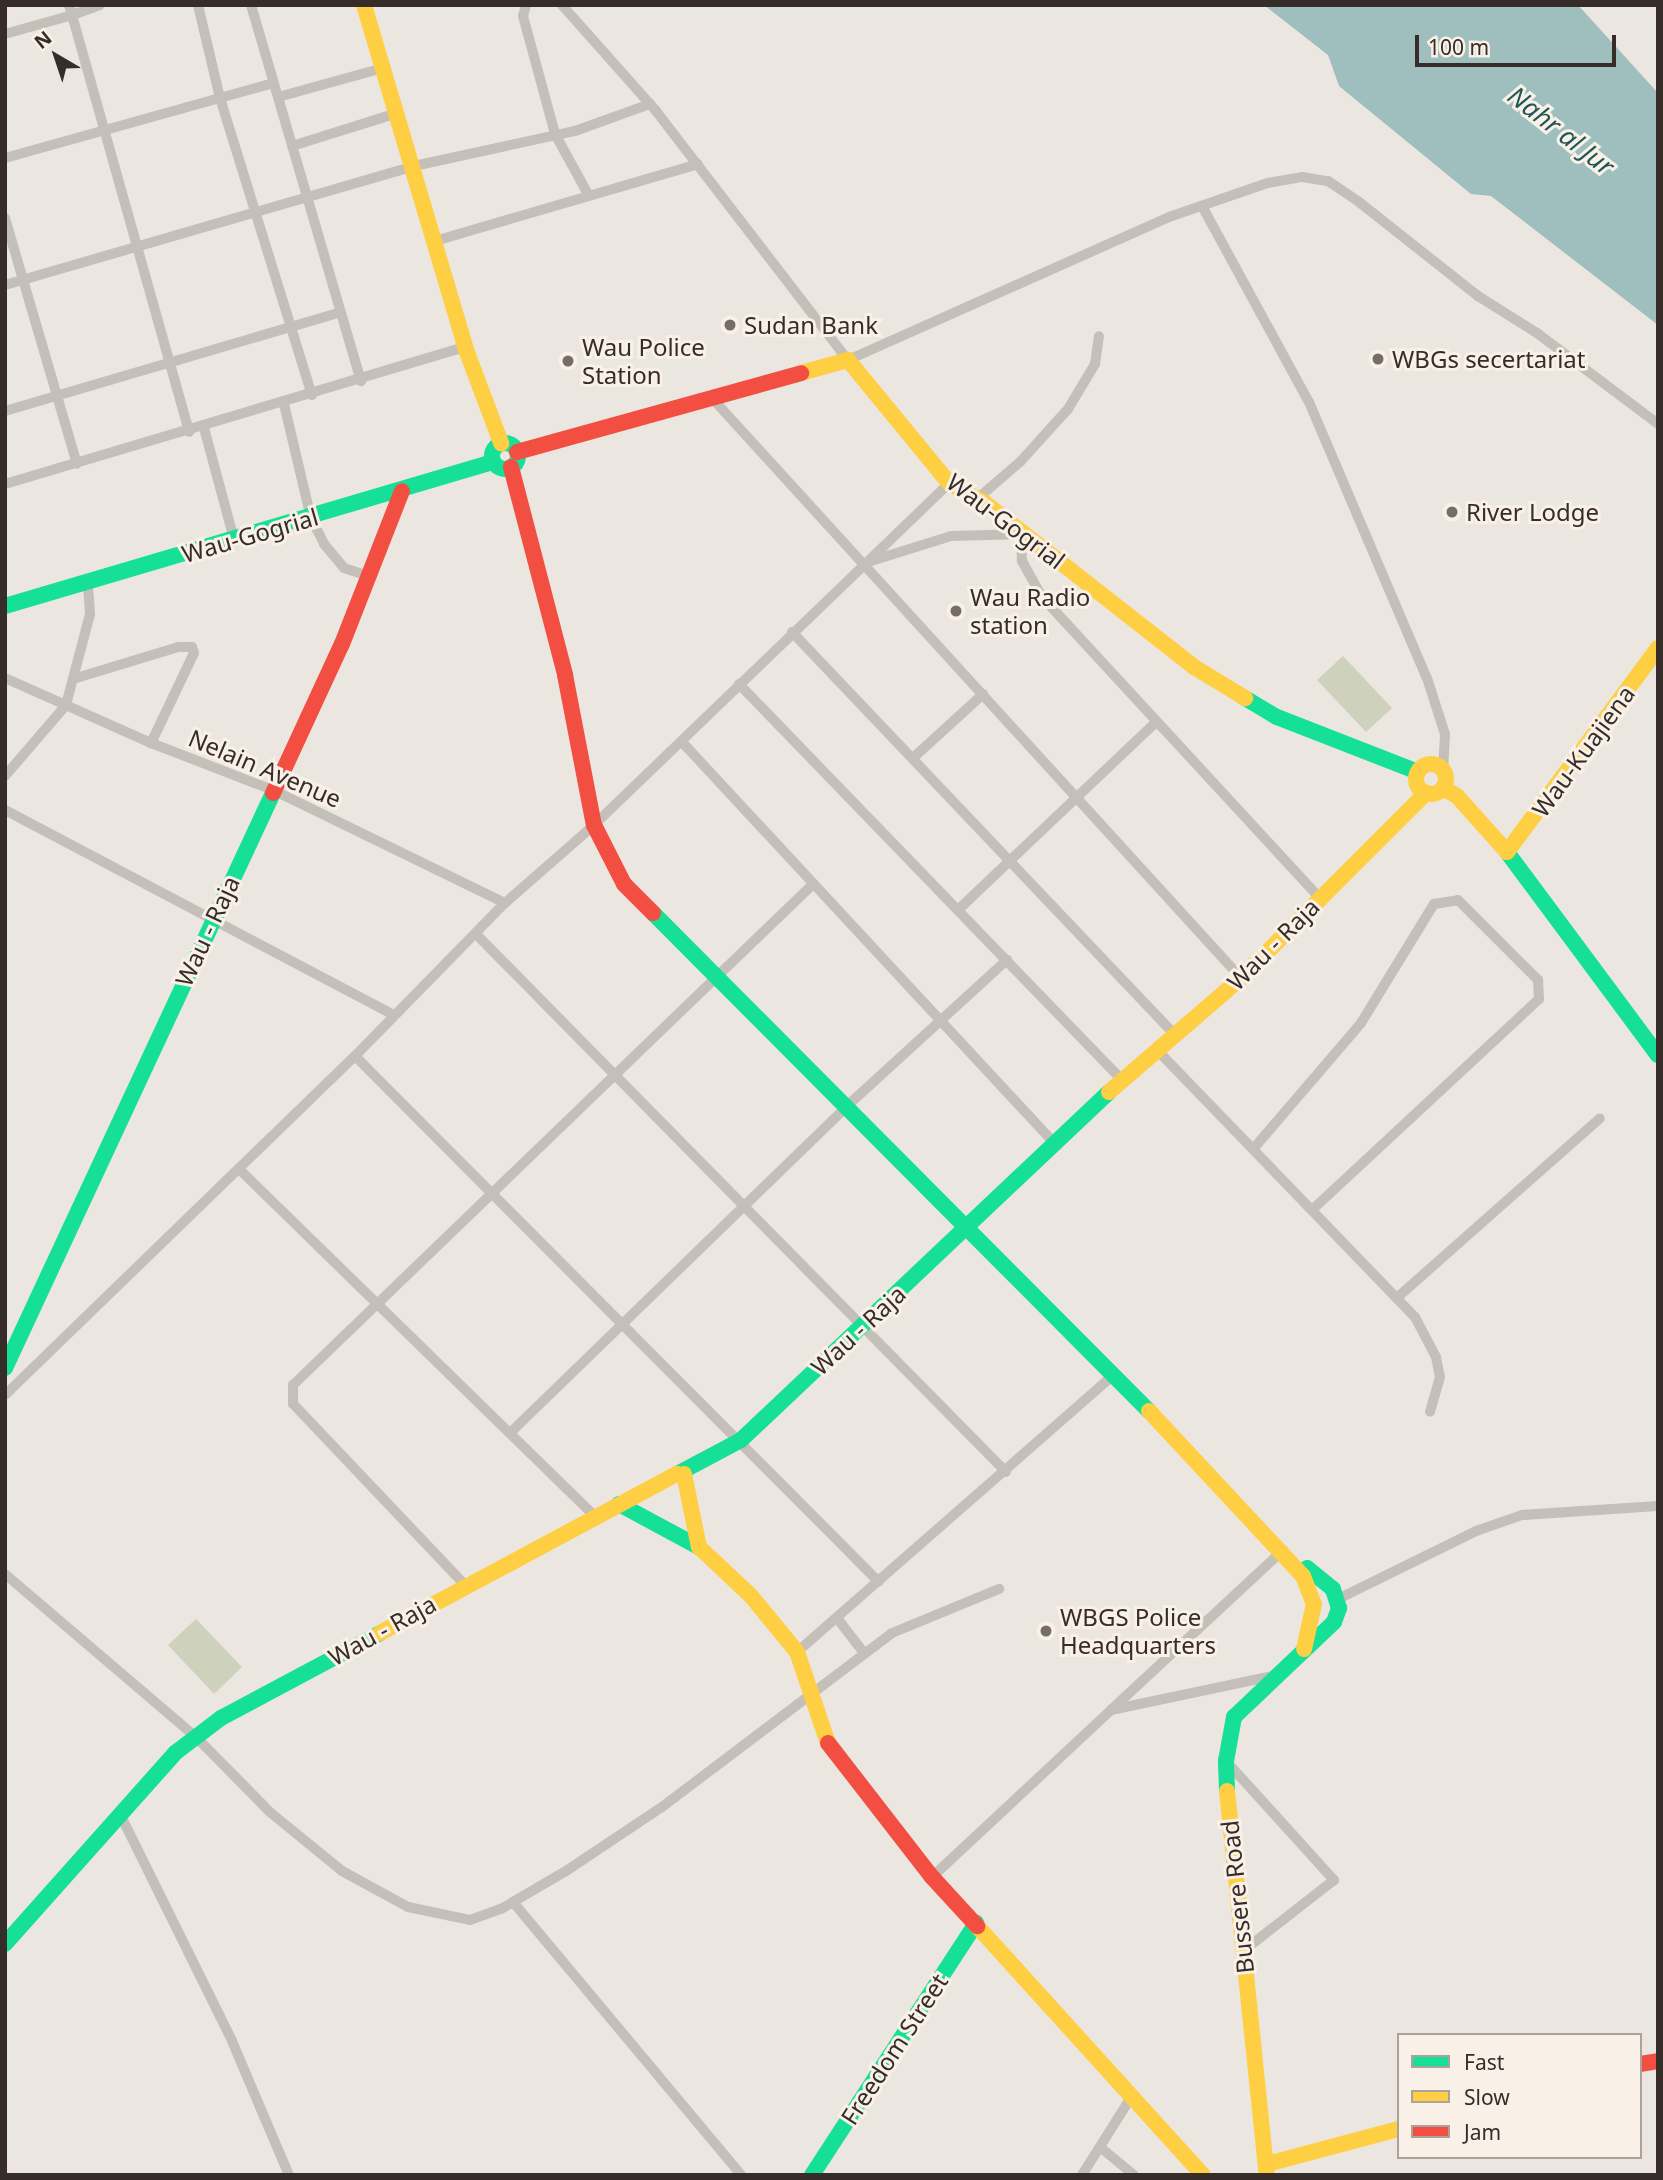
<!DOCTYPE html>
<style>
body{margin:0}
#map{position:relative;width:1663px;height:2180px;overflow:hidden;background:#ece6e1;font-family:"Noto Sans",sans-serif}
div>[style]{position:absolute}
.green>*{inset:0;background:#ced1bb}
.water>*{inset:0;background:#9ebfbd}
.street>*{height:10px;margin:-5px;padding:0 5px;transform-origin:5px;border-radius:5px;background:#c5bfba}
.fast>*{height:16px;margin:-8px;padding:0 8px;transform-origin:8px;border-radius:8px;background:#16e098}
.fast>.ring{margin:-8px;padding:0;box-sizing:content-box;background:none;border:16px solid #16e098;border-radius:50%}
.slow>*{height:16px;margin:-8px;padding:0 8px;transform-origin:8px;border-radius:8px;background:#ffcf43}
.slow>.ring{margin:-8px;padding:0;box-sizing:content-box;background:none;border:16px solid #ffcf43;border-radius:50%}
.jam>*{height:16px;margin:-8px;padding:0 8px;transform-origin:8px;border-radius:8px;background:#f24e42}
.dots>*{width:19px;height:19px;translate:-50% -50%;box-sizing:border-box;border:4px solid #f9f0e8;border-radius:50%}
span{translate:-50% -50%;white-space:nowrap;text-align:center;line-height:1.15;-webkit-text-stroke:6px #f9f0e8;paint-order:stroke}
.poi-label{font-size:24px;color:#362c28}
.left{translate:0 -50%;text-align:left}
.street-label{font-size:24px;color:#362c28}
.water-label{font-size:26px;color:#1f5657;font-style:italic}
.frame{position:absolute;inset:0;border:7px solid #362c28;pointer-events:none}
.legend{position:absolute;left:1397px;top:2033px;width:245px;height:126px;box-sizing:border-box;background:#f9f0e8;border:2px solid #aba29b;margin:0;padding:9px 12px;list-style:none;font-size:21px;color:#362c28}
.legend li{display:flex;align-items:center;gap:14px;height:35px}
.legend b{width:35px;border:2px solid #aba29b}
.north{position:absolute;left:21px;top:21px;width:70px;height:70px;-webkit-text-stroke:5px #f9f0e8;paint-order:stroke;rotate:321deg;font-size:19px;font-weight:700;line-height:28px;text-align:center;color:#362c28}
.north::after{content:'';display:block;margin:auto;width:24px;height:32px;background:#362c28;clip-path:polygon(50% 0,100% 100%,50% 72%,0 100%)}
.scale{position:absolute;left:1415px;top:35px;width:201px;height:32px;box-sizing:border-box;border:4px solid #362c28;border-top:0;padding-left:9px;font-size:21px;line-height:24px;white-space:nowrap;color:#362c28;-webkit-text-stroke:5px #f9f0e8;paint-order:stroke}
</style>
<div id="map">
<div class="green">
<div style="clip-path:polygon(1343px 656px,1392px 708px,1366px 732px,1317px 680px)"></div>
<div style="clip-path:polygon(196px 1619px,242px 1667px,214px 1694px,168px 1645px)"></div>
</div>
<div class="water">
<div style="clip-path:polygon(1264px 5px,1578px 5px,1658px 93px,1658px 325px,1491px 196px,1471px 194px,1339px 86px,1328px 55px)"></div>
</div>
<div class="street">
<div style="left:100px;top:5px;width:30px;rotate:160deg"></div>
<div style="left:72px;top:15px;width:433px;rotate:74.3deg"></div>
<div style="left:198px;top:5px;width:96px;rotate:76.7deg"></div>
<div style="left:220px;top:98px;width:311px;rotate:72.8deg"></div>
<div style="left:251px;top:5px;width:392px;rotate:73.7deg"></div>
<div style="left:526px;top:5px;width:11px;rotate:105deg"></div>
<div style="left:523px;top:16px;width:122px;rotate:74.8deg"></div>
<div style="left:555px;top:134px;width:68px;rotate:61.2deg"></div>
<div style="left:562px;top:5px;width:142px;rotate:48.4deg"></div>
<div style="left:656px;top:111px;width:314px;rotate:52.4deg"></div>
<div style="left:848px;top:360px;width:351px;rotate:-24deg"></div>
<div style="left:1169px;top:217px;width:105px;rotate:-19deg"></div>
<div style="left:1268px;top:183px;width:35px;rotate:-10deg"></div>
<div style="left:1302px;top:177px;width:26px;rotate:9deg"></div>
<div style="left:1328px;top:181px;width:37px;rotate:34deg"></div>
<div style="left:1359px;top:202px;width:152px;rotate:38.3deg"></div>
<div style="left:1478px;top:296px;width:70px;rotate:32.1deg"></div>
<div style="left:1537px;top:333px;width:151px;rotate:36.9deg"></div>
<div style="left:5px;top:34px;width:70px;rotate:-15.8deg"></div>
<div style="left:72px;top:15px;width:10px;rotate:-107deg"></div>
<div style="left:278px;top:97px;width:109px;rotate:-15.4deg"></div>
<div style="left:292px;top:146px;width:110px;rotate:-17.4deg"></div>
<div style="left:5px;top:158px;width:278px;rotate:-15.6deg"></div>
<div style="left:1202px;top:206px;width:223px;rotate:61.4deg"></div>
<div style="left:1309px;top:402px;width:300px;rotate:66.9deg"></div>
<div style="left:1427px;top:678px;width:59px;rotate:72.2deg"></div>
<div style="left:1445px;top:734px;width:35px;rotate:93deg"></div>
<div style="left:5px;top:218px;width:256px;rotate:73.7deg"></div>
<div style="left:435px;top:241px;width:274px;rotate:-16.3deg"></div>
<div style="left:5px;top:285px;width:426px;rotate:-16.2deg"></div>
<div style="left:414px;top:166px;width:165px;rotate:-12.3deg"></div>
<div style="left:575px;top:131px;width:80px;rotate:-19.8deg"></div>
<div style="left:711px;top:397px;width:786px;rotate:47.63deg"></div>
<div style="left:284px;top:404px;width:117px;rotate:76.7deg"></div>
<div style="left:311px;top:518px;width:29px;rotate:63deg"></div>
<div style="left:324px;top:544px;width:31px;rotate:50deg"></div>
<div style="left:344px;top:568px;width:29px;rotate:18deg"></div>
<div style="left:5px;top:411px;width:347px;rotate:-16.4deg"></div>
<div style="left:204px;top:428px;width:115px;rotate:74.9deg"></div>
<div style="left:5px;top:484px;width:480px;rotate:-16.6deg"></div>
<div style="left:977px;top:499px;width:57px;rotate:-40.7deg"></div>
<div style="left:1020px;top:462px;width:72px;rotate:-47.8deg"></div>
<div style="left:1068px;top:409px;width:52px;rotate:-59deg"></div>
<div style="left:1095px;top:364px;width:28px;rotate:-82deg"></div>
<div style="left:868px;top:562px;width:87px;rotate:-17.4deg"></div>
<div style="left:951px;top:536px;width:70px;rotate:-1.6deg"></div>
<div style="left:1021px;top:534px;width:27px;rotate:88deg"></div>
<div style="left:1022px;top:561px;width:41px;rotate:60.9deg"></div>
<div style="left:1042px;top:597px;width:408px;rotate:47.3deg"></div>
<div style="left:792px;top:632px;width:557px;rotate:46.45deg"></div>
<div style="left:5px;top:678px;width:160px;rotate:24deg"></div>
<div style="left:151px;top:743px;width:131px;rotate:21.1deg"></div>
<div style="left:273px;top:790px;width:258px;rotate:26deg"></div>
<div style="left:73px;top:679px;width:110px;rotate:-16.9deg"></div>
<div style="left:178px;top:647px;width:14px"></div>
<div style="left:192px;top:647px;width:6px;rotate:72deg"></div>
<div style="left:194px;top:653px;width:100px;rotate:115.5deg"></div>
<div style="left:739px;top:684px;width:551px;rotate:45.96deg"></div>
<div style="left:682px;top:742px;width:548px;rotate:47.14deg"></div>
<div style="left:913px;top:758px;width:95px;rotate:-42.4deg"></div>
<div style="left:5px;top:776px;width:94px;rotate:-49.3deg"></div>
<div style="left:66px;top:705px;width:94px;rotate:-75.2deg"></div>
<div style="left:90px;top:614px;width:31px;rotate:-94deg"></div>
<div style="left:5px;top:810px;width:439px;rotate:27.8deg"></div>
<div style="left:959px;top:909px;width:270px;rotate:-43.5deg"></div>
<div style="left:476px;top:934px;width:755px;rotate:45.43deg"></div>
<div style="left:1158px;top:1051px;width:370px;rotate:46deg"></div>
<div style="left:1415px;top:1317px;width:45px;rotate:62.3deg"></div>
<div style="left:1436px;top:1357px;width:20px;rotate:79deg"></div>
<div style="left:1440px;top:1377px;width:36px;rotate:106deg"></div>
<div style="left:355px;top:1056px;width:742px;rotate:45.11deg"></div>
<div style="left:1254px;top:1148px;width:165px;rotate:-49.4deg"></div>
<div style="left:1361px;top:1023px;width:140px;rotate:-58.5deg"></div>
<div style="left:1434px;top:904px;width:24px;rotate:-9deg"></div>
<div style="left:1458px;top:900px;width:113px;rotate:45deg"></div>
<div style="left:1538px;top:980px;width:19px;rotate:87deg"></div>
<div style="left:1539px;top:999px;width:309px;rotate:137.1deg"></div>
<div style="left:239px;top:1169px;width:496px;rotate:44.3deg"></div>
<div style="left:1399px;top:1296px;width:268px;rotate:-41.5deg"></div>
<div style="left:5px;top:1395px;width:487px;rotate:-44.1deg"></div>
<div style="left:355px;top:1056px;width:214px;rotate:-45.6deg"></div>
<div style="left:505px;top:903px;width:118px;rotate:-41.2deg"></div>
<div style="left:594px;top:825px;width:493px;rotate:-43.9deg"></div>
<div style="left:512px;top:1431px;width:467px;rotate:-44.1deg"></div>
<div style="left:847px;top:1106px;width:217px;rotate:-42.4deg"></div>
<div style="left:5px;top:1574px;width:250px;rotate:40.5deg"></div>
<div style="left:195px;top:1736px;width:108px;rotate:45.4deg"></div>
<div style="left:271px;top:1813px;width:92px;rotate:39.2deg"></div>
<div style="left:342px;top:1871px;width:75px;rotate:28.6deg"></div>
<div style="left:408px;top:1907px;width:63px;rotate:11.8deg"></div>
<div style="left:470px;top:1920px;width:33px;rotate:-20deg"></div>
<div style="left:501px;top:1909px;width:75px;rotate:-30.3deg"></div>
<div style="left:566px;top:1871px;width:115px;rotate:-33.7deg"></div>
<div style="left:662px;top:1807px;width:288px;rotate:-37.1deg"></div>
<div style="left:892px;top:1633px;width:116px;rotate:-22.4deg"></div>
<div style="left:465px;top:1585px;width:250px;rotate:-133.5deg"></div>
<div style="left:293px;top:1404px;width:19px;rotate:-90deg"></div>
<div style="left:293px;top:1385px;width:721px;rotate:-43.93deg"></div>
<div style="left:1338px;top:1599px;width:154px;rotate:-26.2deg"></div>
<div style="left:1476px;top:1531px;width:49px;rotate:-19.2deg"></div>
<div style="left:1522px;top:1515px;width:136px;rotate:-3.8deg"></div>
<div style="left:837px;top:1618px;width:44px;rotate:52.4deg"></div>
<div style="left:797px;top:1652px;width:422px;rotate:-41.2deg"></div>
<div style="left:1111px;top:1710px;width:235px;rotate:-42.9deg"></div>
<div style="left:1226px;top:1761px;width:161px;rotate:47.8deg"></div>
<div style="left:1334px;top:1880px;width:115px;rotate:142deg"></div>
<div style="left:119px;top:1812px;width:255px;rotate:63.7deg"></div>
<div style="left:232px;top:2041px;width:146px;rotate:67deg"></div>
<div style="left:932px;top:1877px;width:245px;rotate:-43deg"></div>
<div style="left:1111px;top:1710px;width:166px;rotate:-11.9deg"></div>
<div style="left:513px;top:1902px;width:356px;rotate:50.1deg"></div>
<div style="left:1100px;top:2147px;width:44px;rotate:39.5deg"></div>
<div style="left:1082px;top:2175px;width:90px;rotate:-57.7deg"></div>
</div>
<div class="fast">
<div class="ring" style="left:492px;top:443px;width:10px;height:10px"></div>
<div style="left:5px;top:606px;width:509px;rotate:-16.44deg"></div>
<div style="left:1245px;top:698px;width:37px;rotate:31deg"></div>
<div style="left:1277px;top:717px;width:151px;rotate:21.3deg"></div>
<div style="left:1507px;top:852px;width:253px;rotate:53.4deg"></div>
<div style="left:653px;top:913px;width:703px;rotate:45.12deg"></div>
<div style="left:5px;top:1368px;width:634px;rotate:-65.01deg"></div>
<div style="left:677px;top:1474px;width:72px;rotate:-28deg"></div>
<div style="left:741px;top:1440px;width:506px;rotate:-43.4deg"></div>
<div style="left:619px;top:1504px;width:91px;rotate:28.3deg"></div>
<div style="left:1227px;top:1791px;width:30px;rotate:-92deg"></div>
<div style="left:1226px;top:1761px;width:45px;rotate:-79.7deg"></div>
<div style="left:1234px;top:1717px;width:138px;rotate:-43.5deg"></div>
<div style="left:1334px;top:1622px;width:15px;rotate:-70deg"></div>
<div style="left:1339px;top:1608px;width:20px;rotate:-108deg"></div>
<div style="left:1333px;top:1589px;width:33px;rotate:-141deg"></div>
<div style="left:1307px;top:1568px;width:9px;rotate:117deg"></div>
<div style="left:5px;top:1944px;width:256px;rotate:-48.3deg"></div>
<div style="left:175px;top:1753px;width:58px;rotate:-37.3deg"></div>
<div style="left:221px;top:1718px;width:180px;rotate:-28.1deg"></div>
<div style="left:812px;top:2175px;width:301px;rotate:-56.9deg"></div>
</div>
<div class="slow">
<div style="left:364px;top:5px;width:357px;rotate:73.5deg"></div>
<div style="left:465px;top:347px;width:103px;rotate:69.4deg"></div>
<div style="left:801px;top:373px;width:49px;rotate:-15.5deg"></div>
<div style="left:848px;top:360px;width:159px;rotate:50.6deg"></div>
<div style="left:949px;top:483px;width:41px;rotate:29.1deg"></div>
<div style="left:985px;top:503px;width:266px;rotate:38.1deg"></div>
<div style="left:1194px;top:667px;width:60px;rotate:31.3deg"></div>
<div class="ring" style="left:1416px;top:764px;width:14px;height:14px"></div>
<div style="left:1443px;top:788px;width:16px;rotate:30deg"></div>
<div style="left:1457px;top:796px;width:75px;rotate:48.2deg"></div>
<div style="left:1507px;top:852px;width:254px;rotate:-53.5deg"></div>
<div style="left:1109px;top:1092px;width:174px;rotate:-40.8deg"></div>
<div style="left:1241px;top:978px;width:262px;rotate:-45deg"></div>
<div style="left:1149px;top:1411px;width:226px;rotate:47deg"></div>
<div style="left:1303px;top:1576px;width:30px;rotate:69deg"></div>
<div style="left:1314px;top:1604px;width:46px;rotate:102.5deg"></div>
<div style="left:684px;top:1474px;width:75px;rotate:78.4deg"></div>
<div style="left:699px;top:1547px;width:71px;rotate:43.3deg"></div>
<div style="left:751px;top:1596px;width:72px;rotate:50.6deg"></div>
<div style="left:797px;top:1652px;width:96px;rotate:71.2deg"></div>
<div style="left:380px;top:1633px;width:337px;rotate:-28.2deg"></div>
<div style="left:1227px;top:1791px;width:386px;rotate:84.1deg"></div>
<div style="left:977px;top:1926px;width:336px;rotate:47.8deg"></div>
<div style="left:1267px;top:2164px;width:137px;rotate:-14.9deg"></div>
</div>
<div class="jam">
<div style="left:517px;top:452px;width:295px;rotate:-15.5deg"></div>
<div style="left:511px;top:467px;width:215px;rotate:75.4deg"></div>
<div style="left:565px;top:675px;width:153px;rotate:79.1deg"></div>
<div style="left:594px;top:825px;width:66px;rotate:63deg"></div>
<div style="left:624px;top:884px;width:41px;rotate:45deg"></div>
<div style="left:273px;top:793px;width:164px;rotate:-65.2deg"></div>
<div style="left:342px;top:644px;width:164px;rotate:-68.6deg"></div>
<div style="left:828px;top:1743px;width:170px;rotate:52.2deg"></div>
<div style="left:932px;top:1877px;width:67px;rotate:47.4deg"></div>
<div style="left:1640px;top:2064px;width:18px;rotate:-9deg"></div>
</div>
<div class="dots">
<div style="left:730px;top:325px;background:#766d69"></div>
<div style="left:1378px;top:359px;background:#766d69"></div>
<div style="left:568px;top:361px;background:#766d69"></div>
<div style="left:1452px;top:512px;background:#766d69"></div>
<div style="left:956px;top:611px;background:#766d69"></div>
<div style="left:1046px;top:1631px;background:#766d69"></div>
</div>
<div class="poi-label">
<span class="left" style="left:744px;top:325px">Sudan Bank</span>
<span class="left" style="left:582px;top:361px">Wau Police<br>Station</span>
<span class="left" style="left:1392px;top:359px">WBGs secertariat</span>
<span class="left" style="left:1466px;top:512px">River Lodge</span>
<span class="left" style="left:970px;top:611px">Wau Radio<br>station</span>
<span class="left" style="left:1060px;top:1631px">WBGS Police<br>Headquarters</span>
</div>
<div class="street-label">
<span style="left:1006px;top:521px;rotate:37deg">Wau-Gogrial</span>
<span style="left:250px;top:535px;rotate:-16deg">Wau-Gogrial</span>
<span style="left:1583px;top:751px;rotate:-54deg">Wau-Kuajiena</span>
<span style="left:265px;top:768px;rotate:23deg">Nelain Avenue</span>
<span style="left:207px;top:931px;rotate:-65deg">Wau - Raja</span>
<span style="left:1273px;top:944px;rotate:-45deg">Wau - Raja</span>
<span style="left:858px;top:1330px;rotate:-43deg">Wau - Raja</span>
<span style="left:382px;top:1630px;rotate:-29deg">Wau - Raja</span>
<span style="left:1237px;top:1897px;rotate:-96deg">Bussere Road</span>
<span style="left:894px;top:2049px;rotate:-57deg">Freedom Street</span>
</div>
<div class="water-label">
<span style="left:1561px;top:131px;rotate:38deg">Nahr al Jur</span>
</div>
<div class="frame"></div>
<ul class="legend">
<li><b style="height:9px;background:#16e098"></b>Fast</li>
<li><b style="height:9px;background:#ffcf43"></b>Slow</li>
<li><b style="height:9px;background:#f24e42"></b>Jam</li>
</ul>
<div class="north">N</div>
<div class="scale">100 m</div>
</div>
